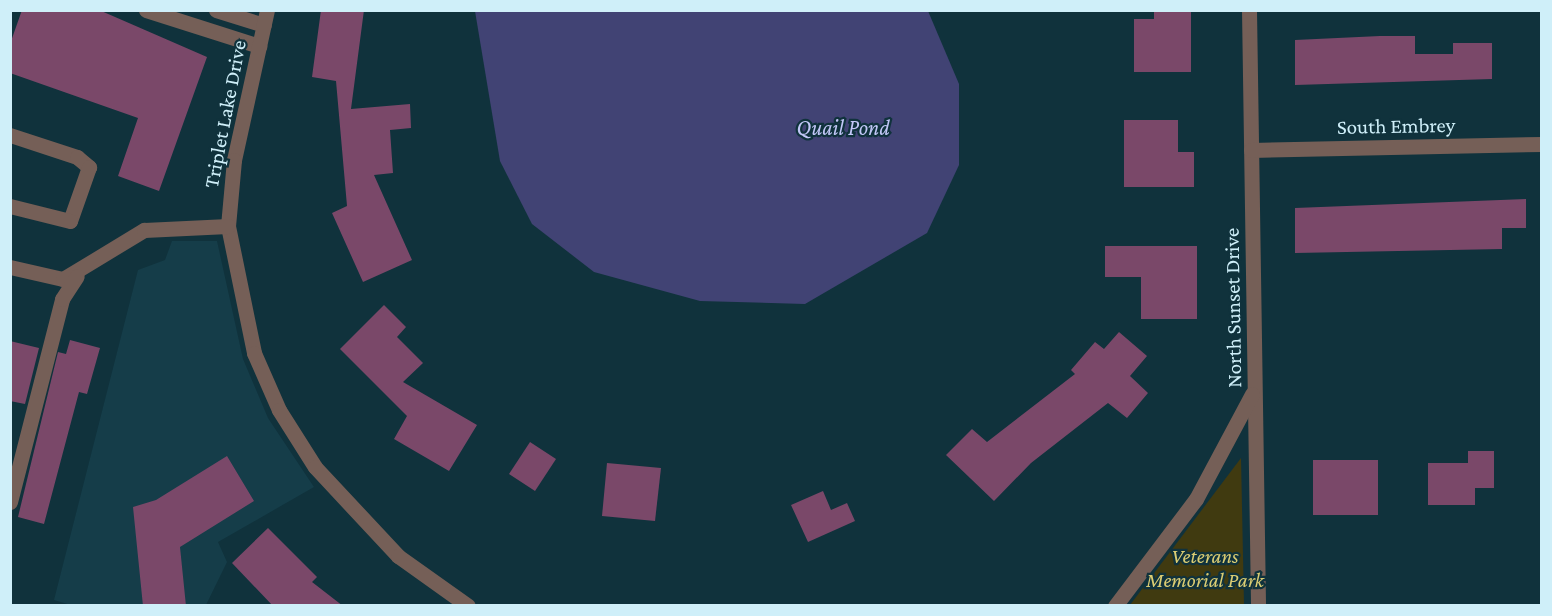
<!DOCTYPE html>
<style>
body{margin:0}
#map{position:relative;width:1552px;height:616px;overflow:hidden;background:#10323c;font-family:"Crimson Pro",serif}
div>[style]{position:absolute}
.built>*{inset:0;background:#153d49}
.green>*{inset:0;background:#403a10}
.water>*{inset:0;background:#414374}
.building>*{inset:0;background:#7a4869}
.minor>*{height:15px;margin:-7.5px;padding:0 7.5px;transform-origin:7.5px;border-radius:7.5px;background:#755f57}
span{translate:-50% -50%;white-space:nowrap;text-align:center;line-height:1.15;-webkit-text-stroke:4.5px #10323c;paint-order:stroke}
.street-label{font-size:21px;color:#cfeff9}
.park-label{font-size:21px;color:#dbcd73;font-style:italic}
.water-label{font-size:22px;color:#c2c7f7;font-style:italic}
.frame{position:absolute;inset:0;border:12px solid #cfeff9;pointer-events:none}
</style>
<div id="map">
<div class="built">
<div style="clip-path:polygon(172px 241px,217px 241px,243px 359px,268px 418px,314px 487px,218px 542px,227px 562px,206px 605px,74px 606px,54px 600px,138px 270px,165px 260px)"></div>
</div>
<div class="green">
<div style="clip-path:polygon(1241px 458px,1244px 605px,1130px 605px)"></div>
</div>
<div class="water">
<div style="clip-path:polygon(475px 11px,928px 11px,959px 84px,959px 165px,927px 233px,805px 304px,700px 301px,594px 272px,532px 224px,500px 161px)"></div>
</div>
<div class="building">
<div style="clip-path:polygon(22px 10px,99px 10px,207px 57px,159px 191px,118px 176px,138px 118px,10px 73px,10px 44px)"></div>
<div style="clip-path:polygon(321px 10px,364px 10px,351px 109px,410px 104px,411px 128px,390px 130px,393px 173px,374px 175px,412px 260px,363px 282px,332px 213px,347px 206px,336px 81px,312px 77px)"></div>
<div style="clip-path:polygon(1154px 10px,1191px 10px,1191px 72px,1134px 72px,1134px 19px,1154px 19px)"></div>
<div style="clip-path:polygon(1380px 36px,1415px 36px,1415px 54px,1453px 54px,1453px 43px,1492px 43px,1492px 79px,1295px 85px,1295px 40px)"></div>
<div style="clip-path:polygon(1124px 120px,1178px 120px,1178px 152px,1194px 152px,1194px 187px,1124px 187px)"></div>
<div style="clip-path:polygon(1526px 199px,1526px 228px,1502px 228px,1502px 249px,1295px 253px,1295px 208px)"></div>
<div style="clip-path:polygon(1105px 246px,1197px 246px,1197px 319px,1141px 319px,1141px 277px,1105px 277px)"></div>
<div style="clip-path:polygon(384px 305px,406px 327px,397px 337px,423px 363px,403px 382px,477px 425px,449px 471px,394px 439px,407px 416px,340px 349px)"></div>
<div style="clip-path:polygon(1119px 332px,1147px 356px,1130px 376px,1148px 393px,1127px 418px,1108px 403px,1031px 463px,994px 501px,946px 455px,972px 429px,987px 442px,1075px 374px,1071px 370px,1095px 342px,1104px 349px)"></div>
<div style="clip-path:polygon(70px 340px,100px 348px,87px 394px,79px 392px,44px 524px,18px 517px,58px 352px,66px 354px)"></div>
<div style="clip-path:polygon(10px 341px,39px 348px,25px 404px,10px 401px)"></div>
<div style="clip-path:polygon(530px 442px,556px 459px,535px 491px,509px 474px)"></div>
<div style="clip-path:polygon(1468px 451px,1494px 451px,1494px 488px,1475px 488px,1475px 505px,1428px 505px,1428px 463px,1468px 463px)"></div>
<div style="clip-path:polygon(227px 456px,254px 501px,180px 547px,186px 606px,143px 606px,133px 507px,156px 500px)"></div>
<div style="clip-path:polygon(1313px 460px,1378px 460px,1378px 515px,1313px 515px)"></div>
<div style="clip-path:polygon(607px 463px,661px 468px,655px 521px,602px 516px)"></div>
<div style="clip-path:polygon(823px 491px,831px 510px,847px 503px,855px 521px,808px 542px,791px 505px)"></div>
<div style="clip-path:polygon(268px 528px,317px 577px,312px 582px,343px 606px,273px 606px,232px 563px)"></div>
</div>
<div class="minor">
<div style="left:146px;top:10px;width:119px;rotate:17.7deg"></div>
<div style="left:216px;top:10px;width:50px;rotate:17.4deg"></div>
<div style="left:267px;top:10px;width:154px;rotate:102.4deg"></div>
<div style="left:234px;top:160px;width:66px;rotate:95.2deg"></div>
<div style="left:228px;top:226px;width:130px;rotate:78.4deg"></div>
<div style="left:254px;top:353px;width:62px;rotate:66.3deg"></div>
<div style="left:279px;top:410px;width:67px;rotate:57.7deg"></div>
<div style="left:315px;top:467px;width:122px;rotate:47deg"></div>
<div style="left:398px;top:556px;width:86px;rotate:35.5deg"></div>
<div style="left:1249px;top:10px;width:596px;rotate:89.13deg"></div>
<div style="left:10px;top:135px;width:71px;rotate:18.2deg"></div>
<div style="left:77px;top:157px;width:16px;rotate:40deg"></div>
<div style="left:89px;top:167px;width:57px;rotate:109.4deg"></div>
<div style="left:70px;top:221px;width:62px;rotate:-166deg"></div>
<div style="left:1251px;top:150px;width:291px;rotate:-1.2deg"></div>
<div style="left:10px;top:267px;width:54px;rotate:12.8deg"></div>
<div style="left:63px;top:279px;width:95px;rotate:-31.2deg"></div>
<div style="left:144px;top:230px;width:84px;rotate:-2.7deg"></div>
<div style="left:10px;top:502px;width:210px;rotate:-75.6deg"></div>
<div style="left:62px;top:299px;width:27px;rotate:-57deg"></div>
<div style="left:1115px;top:606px;width:134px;rotate:-52.9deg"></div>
<div style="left:1196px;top:499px;width:119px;rotate:-61.9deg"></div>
</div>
<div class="street-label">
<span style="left:225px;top:114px;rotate:-79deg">Triplet Lake Drive</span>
<span style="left:1396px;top:126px;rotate:-1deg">South Embrey</span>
<span style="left:1233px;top:308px;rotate:-91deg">North Sunset Drive</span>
</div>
<div class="park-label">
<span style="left:1205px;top:568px">Veterans<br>Memorial Park</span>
</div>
<div class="water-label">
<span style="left:843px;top:128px">Quail Pond</span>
</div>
<div class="frame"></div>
</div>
